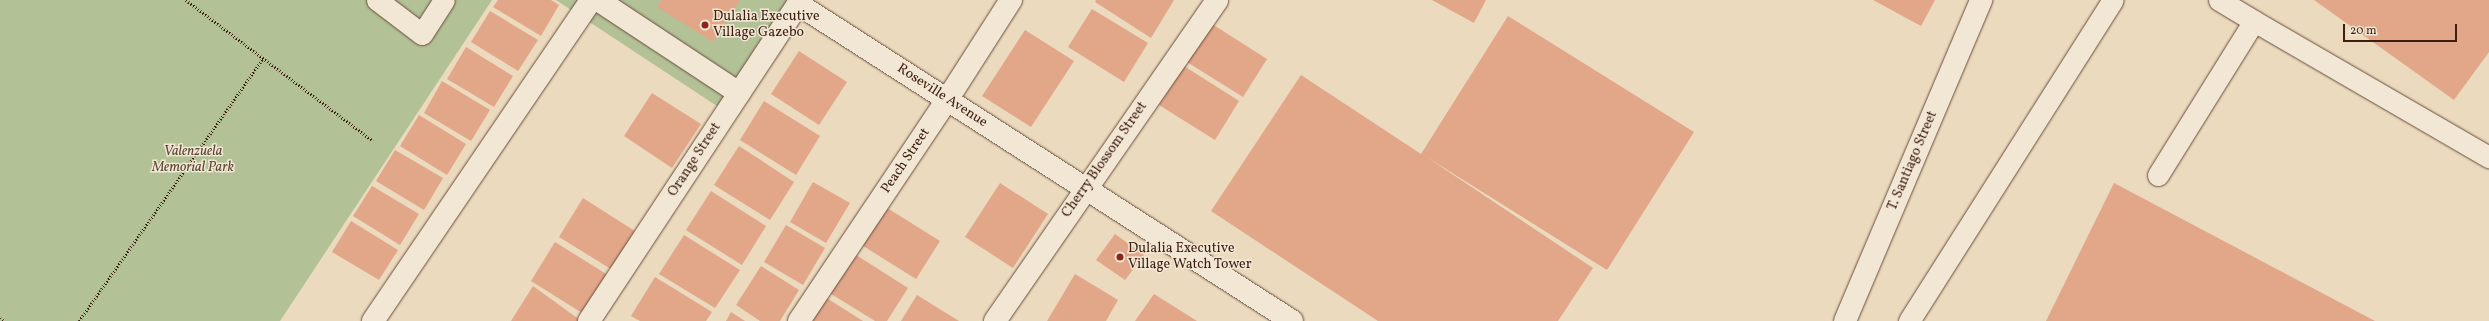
<!DOCTYPE html>
<style>
body{margin:0}
#map{position:relative;width:2489px;height:321px;overflow:hidden;background:#ebdabe;font-family:Vollkorn,serif}
div>[style]{position:absolute}
.green>*{inset:0;background:#b2c196}
.building>*{inset:0;background:#e2a689}
.path>*{height:2.5px;margin-top:-1.25px;transform-origin:0;background:repeating-linear-gradient(90deg,#3e1e10 0 1px,transparent 0 3px)}
.roads{filter:drop-shadow(0 0 1px #694d3c) drop-shadow(0 0 1px #694d3c)}
.lane>*{height:21px;margin:-10.5px;padding:0 10.5px;transform-origin:10.5px;border-radius:10.5px;background:#f2e7d5}
.street>*{height:22px;margin:-11px;padding:0 11px;transform-origin:11px;border-radius:11px;background:#f2e7d5}
.secondary>*{height:22px;margin:-11px;padding:0 11px;transform-origin:11px;border-radius:11px;background:#f2e7d5}
.dots>*{width:11px;height:11px;translate:-50% -50%;box-sizing:border-box;border:2px solid #f2e7d5;border-radius:50%}
span{translate:-50% -50%;white-space:nowrap;text-align:center;line-height:1.15;-webkit-text-stroke:3px #f2e7d5;paint-order:stroke}
.poi-label{font-size:14px;color:#3e1e10}
.left{translate:0 -50%;text-align:left}
.street-label{font-size:14px;color:#3e1e10}
.park-label{font-size:14px;color:#5b4732;font-style:italic}
.scale{position:absolute;left:2343px;top:24px;width:114px;height:18px;box-sizing:border-box;border:2px solid #3e1e10;border-top:0;padding-left:5px;font-size:12px;line-height:14px;white-space:nowrap;color:#3e1e10;-webkit-text-stroke:3px #f2e7d5;paint-order:stroke}
</style>
<div id="map">
<div class="green">
<div style="clip-path:polygon(0 0,492px 0,280px 321px,0 321px)"></div>
<div style="clip-path:polygon(556px 0,791px 0,720px 108px)"></div>
</div>
<div class="building">
<div style="clip-path:polygon(498px 0,551px 0,559px 5px,541px 36px,493px 7px)"></div>
<div style="clip-path:polygon(662px 0,740px 0,713px 42px,657px 7px)"></div>
<div style="clip-path:polygon(1096px 0,1174px 0,1151px 38px,1095px 2px)"></div>
<div style="clip-path:polygon(1432px 0,1486px 0,1474px 23px)"></div>
<div style="clip-path:polygon(1873px 0,1935px 0,1921px 26px)"></div>
<div style="clip-path:polygon(2314px 0,2489px 0,2489px 52px,2454px 100px)"></div>
<div style="clip-path:polygon(1092px 9px,1148px 43px,1124px 82px,1068px 47px)"></div>
<div style="clip-path:polygon(490px 11px,538px 40px,518px 71px,471px 42px)"></div>
<div style="clip-path:polygon(1508px 16px,1694px 132px,1607px 270px,1425px 156px,1593px 268px,1558px 321px,1378px 321px,1211px 211px,1301px 75px,1421px 154px)"></div>
<div style="clip-path:polygon(1212px 24px,1267px 59px,1243px 97px,1187px 62px)"></div>
<div style="clip-path:polygon(1025px 30px,1074px 61px,1031px 127px,982px 96px)"></div>
<div style="clip-path:polygon(466px 47px,513px 76px,494px 107px,447px 79px)"></div>
<div style="clip-path:polygon(799px 51px,847px 82px,819px 125px,771px 94px)"></div>
<div style="clip-path:polygon(1184px 66px,1239px 101px,1215px 140px,1159px 105px)"></div>
<div style="clip-path:polygon(442px 81px,490px 110px,471px 141px,424px 113px)"></div>
<div style="clip-path:polygon(652px 93px,701px 124px,672px 168px,624px 136px)"></div>
<div style="clip-path:polygon(764px 101px,820px 136px,796px 175px,740px 140px)"></div>
<div style="clip-path:polygon(419px 115px,466px 144px,447px 175px,400px 146px)"></div>
<div style="clip-path:polygon(739px 146px,794px 182px,770px 220px,714px 185px)"></div>
<div style="clip-path:polygon(395px 150px,443px 178px,424px 210px,376px 181px)"></div>
<div style="clip-path:polygon(813px 182px,850px 203px,826px 243px,790px 222px)"></div>
<div style="clip-path:polygon(1000px 183px,1048px 214px,1013px 268px,965px 237px)"></div>
<div style="clip-path:polygon(2114px 183px,2375px 321px,2046px 321px)"></div>
<div style="clip-path:polygon(372px 186px,419px 214px,400px 245px,353px 216px)"></div>
<div style="clip-path:polygon(711px 191px,766px 226px,742px 265px,686px 230px)"></div>
<div style="clip-path:polygon(583px 198px,638px 233px,614px 271px,559px 237px)"></div>
<div style="clip-path:polygon(884px 206px,940px 241px,916px 279px,860px 244px)"></div>
<div style="clip-path:polygon(351px 221px,398px 250px,379px 280px,332px 252px)"></div>
<div style="clip-path:polygon(786px 225px,825px 248px,803px 285px,764px 262px)"></div>
<div style="clip-path:polygon(1115px 234px,1144px 255px,1125px 280px,1096px 260px)"></div>
<div style="clip-path:polygon(684px 235px,740px 270px,715px 308px,659px 274px)"></div>
<div style="clip-path:polygon(555px 242px,611px 277px,587px 316px,531px 281px)"></div>
<div style="clip-path:polygon(853px 253px,908px 288px,887px 321px,875px 321px,828px 292px)"></div>
<div style="clip-path:polygon(761px 266px,799px 290px,780px 321px,760px 321px,736px 305px)"></div>
<div style="clip-path:polygon(1075px 274px,1118px 300px,1106px 321px,1047px 321px)"></div>
<div style="clip-path:polygon(655px 277px,712px 312px,706px 321px,640px 321px,631px 316px)"></div>
<div style="clip-path:polygon(533px 286px,580px 320px,580px 321px,511px 321px)"></div>
<div style="clip-path:polygon(1154px 294px,1197px 321px,1135px 321px)"></div>
<div style="clip-path:polygon(917px 295px,959px 321px,901px 321px)"></div>
<div style="clip-path:polygon(825px 297px,863px 321px,809px 321px)"></div>
<div style="clip-path:polygon(731px 312px,745px 321px,726px 321px)"></div>
</div>
<div class="path">
<div style="left:186px;top:0;width:234px;rotate:37deg"></div>
<div style="left:0;top:318px;width:5px;rotate:37deg"></div>
<div style="left:79px;top:321px;width:321px;rotate:-55deg"></div>
</div>
<div class="roads">
<div class="lane">
<div style="left:377px;top:0;width:56px;rotate:37.1deg"></div>
<div style="left:422px;top:34px;width:40px;rotate:-57.1deg"></div>
<div style="left:2219px;top:0;width:41px;rotate:31deg"></div>
<div style="left:2158px;top:175px;width:181px;rotate:-58.1deg"></div>
<div style="left:2254px;top:21px;width:272px;rotate:30.1deg"></div>
<div style="left:1909px;top:321px;width:380px;rotate:-57.6deg"></div>
</div>
<div class="street">
<div style="left:598px;top:0;width:169px;rotate:33.4deg"></div>
<div style="left:798px;top:4px;width:587px;rotate:32.69deg"></div>
<div style="left:373px;top:321px;width:388px;rotate:-55.8deg"></div>
<div style="left:589px;top:321px;width:385px;rotate:-56.6deg"></div>
<div style="left:799px;top:321px;width:266px;rotate:-56.2deg"></div>
<div style="left:947px;top:100px;width:119px;rotate:-57.4deg"></div>
<div style="left:995px;top:321px;width:390px;rotate:-55.3deg"></div>
</div>
<div class="secondary">
<div style="left:1845px;top:321px;width:349px;rotate:-67deg"></div>
</div>
</div>
<div class="dots">
<div style="left:705px;top:25px;background:#8f2418"></div>
<div style="left:1120px;top:257px;background:#8f2418"></div>
</div>
<div class="poi-label">
<span class="left" style="left:713px;top:25px">Dulalia Executive<br>Village Gazebo</span>
<span class="left" style="left:1128px;top:257px">Dulalia Executive<br>Village Watch Tower</span>
</div>
<div class="street-label">
<span style="left:942px;top:96px;rotate:33deg">Roseville Avenue</span>
<span style="left:695px;top:160px;rotate:-57deg">Orange Street</span>
<span style="left:1105px;top:160px;rotate:-55deg">Cherry Blossom Street</span>
<span style="left:906px;top:161px;rotate:-56deg">Peach Street</span>
<span style="left:1913px;top:161px;rotate:-67deg">T. Santiago Street</span>
</div>
<div class="park-label">
<span style="left:193px;top:160px">Valenzuela<br>Memorial Park</span>
</div>
<div class="scale">20 m</div>
</div>
